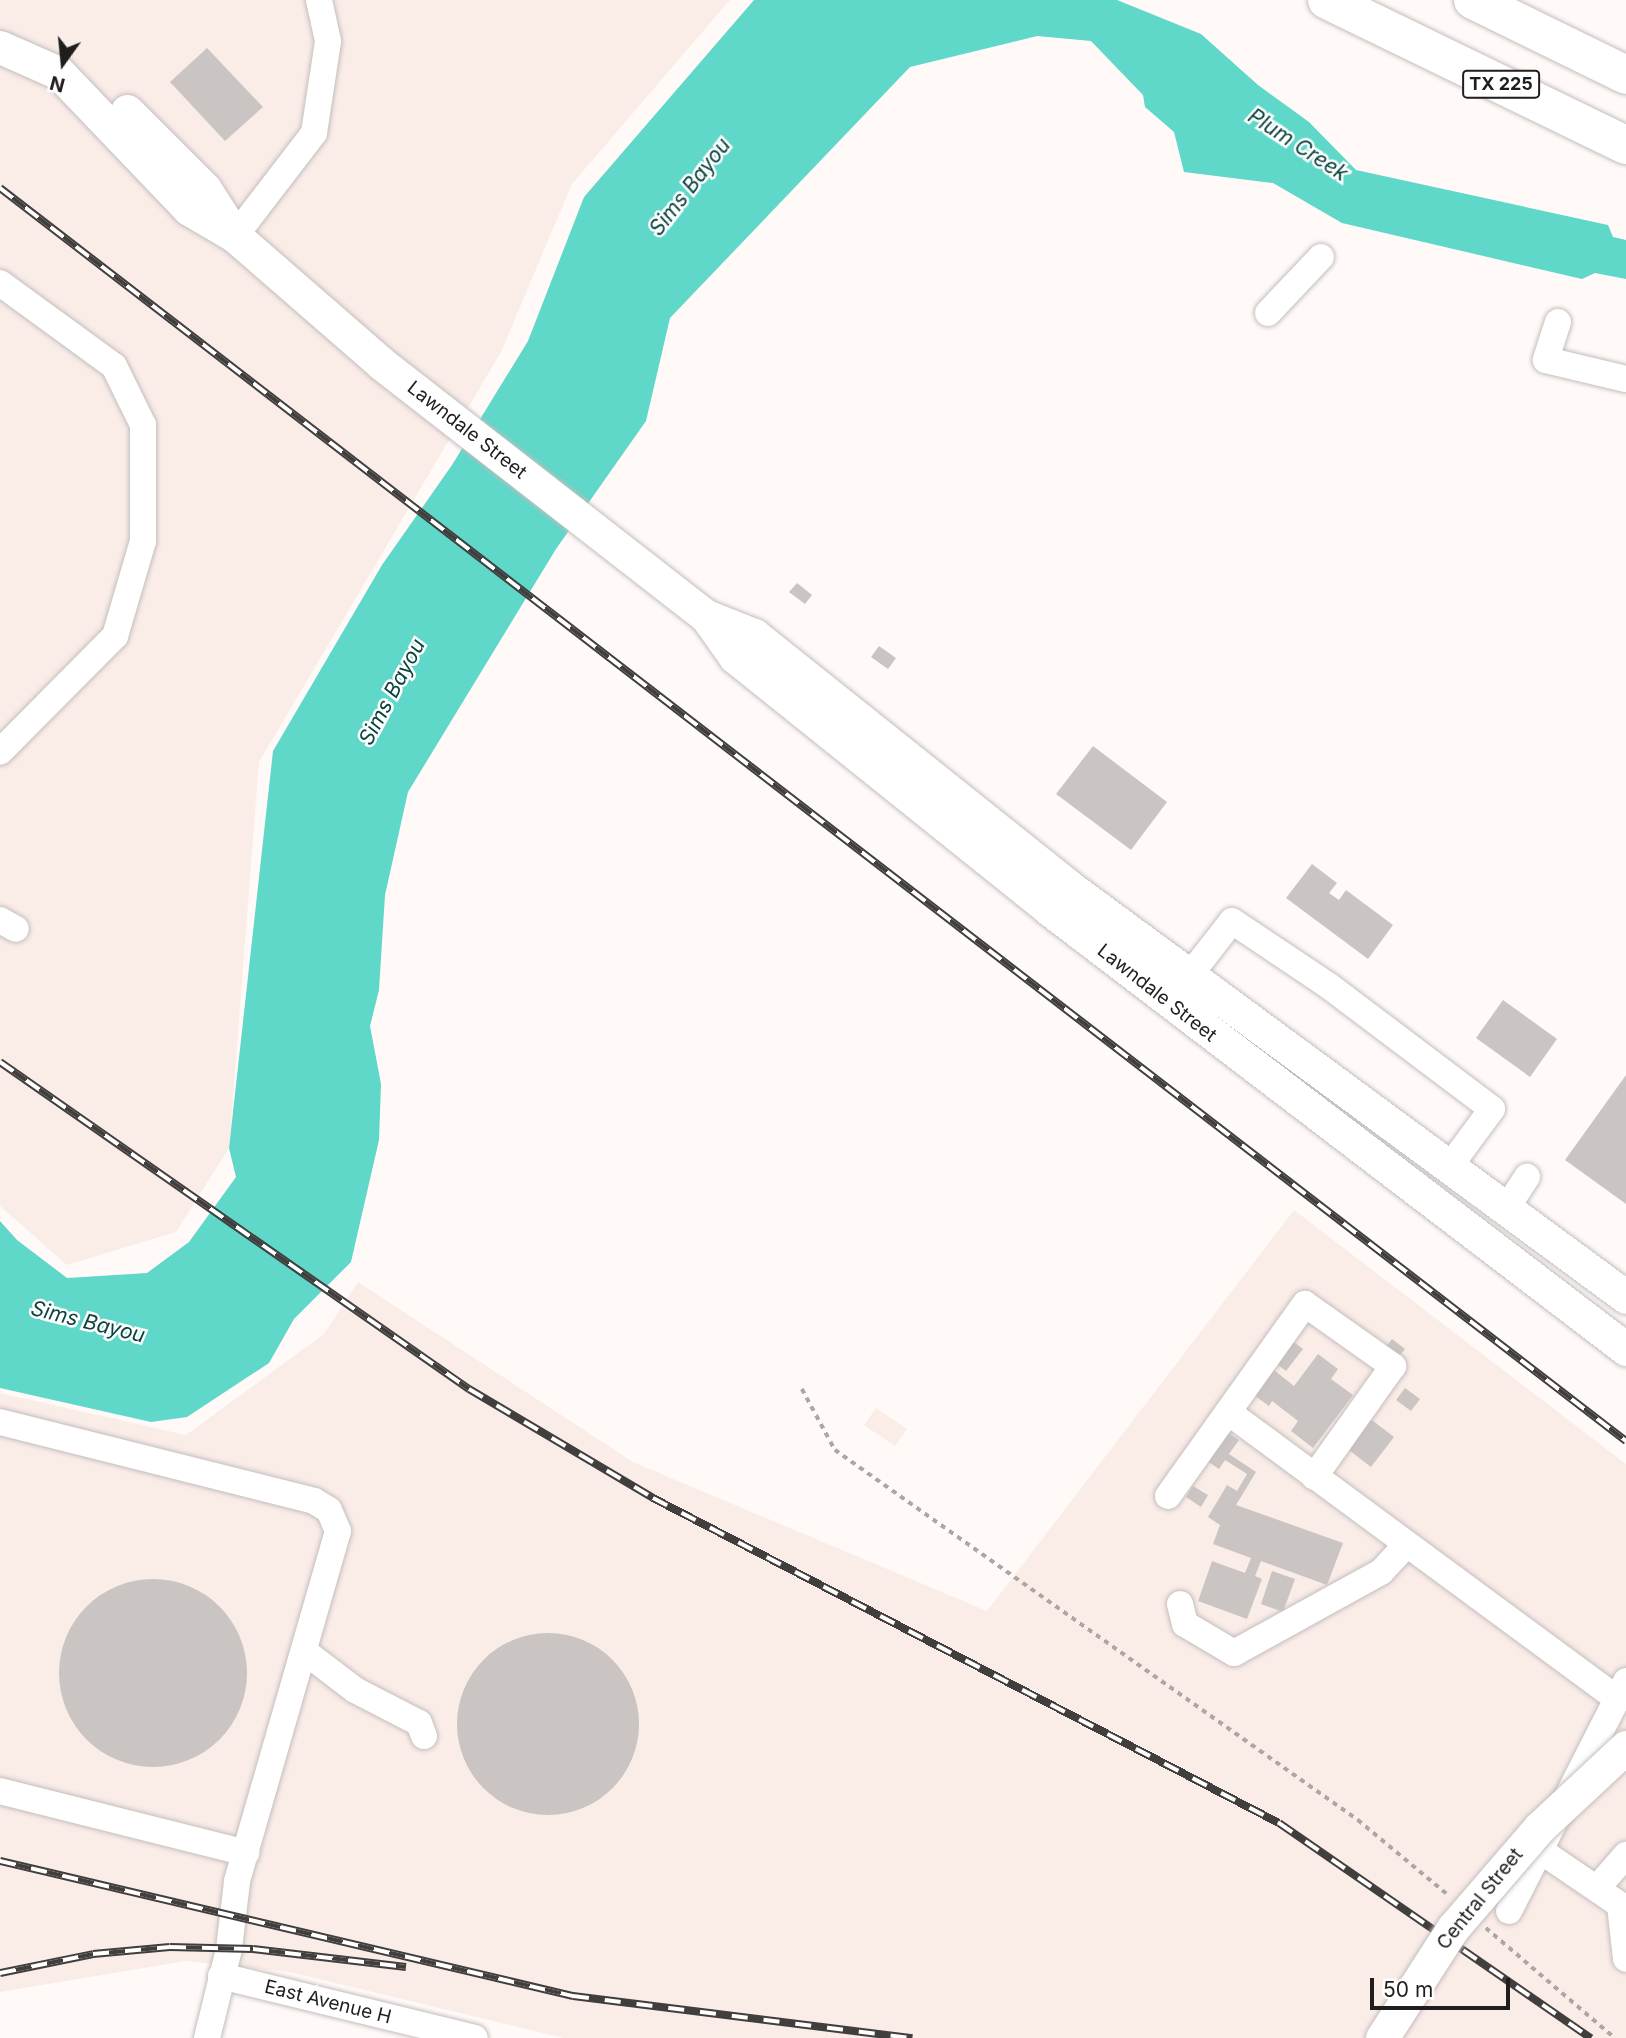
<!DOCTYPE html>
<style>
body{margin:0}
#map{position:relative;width:1626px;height:2038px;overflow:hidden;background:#fffaf8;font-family:Inter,sans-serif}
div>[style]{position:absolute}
.built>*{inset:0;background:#faece7}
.water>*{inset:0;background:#5fd7c9}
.building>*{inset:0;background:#cac5c3}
.round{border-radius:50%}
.path>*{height:3.5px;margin-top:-1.75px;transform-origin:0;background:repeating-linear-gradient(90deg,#aaa7a5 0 5px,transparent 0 10px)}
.roads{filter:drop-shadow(0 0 2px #c3bebd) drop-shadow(0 0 2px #c3bebd)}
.minor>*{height:26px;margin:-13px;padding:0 13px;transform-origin:13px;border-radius:13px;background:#fff}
.major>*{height:33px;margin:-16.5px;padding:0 16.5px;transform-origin:16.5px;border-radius:16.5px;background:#fff}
.highway>*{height:38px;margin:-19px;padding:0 19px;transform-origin:19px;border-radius:19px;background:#fff}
.rail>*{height:8px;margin-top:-4px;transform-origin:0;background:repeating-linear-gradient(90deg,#fff 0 16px,#413f3e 0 32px);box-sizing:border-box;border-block:2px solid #413f3e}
.bridges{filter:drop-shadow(0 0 2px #c3bebd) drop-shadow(0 0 2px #c3bebd)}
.major-bridge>*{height:33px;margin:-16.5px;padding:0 16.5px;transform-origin:16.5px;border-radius:16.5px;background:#fff}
span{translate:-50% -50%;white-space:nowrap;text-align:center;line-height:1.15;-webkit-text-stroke:5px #fff;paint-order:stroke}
.shield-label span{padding:2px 5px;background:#fff;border:2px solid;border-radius:5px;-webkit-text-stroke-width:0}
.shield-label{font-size:18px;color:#1f1d1d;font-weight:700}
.street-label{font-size:19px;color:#1f1d1d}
.water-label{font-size:21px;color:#0a423c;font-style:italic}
.north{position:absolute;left:28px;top:28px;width:70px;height:70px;-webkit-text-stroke:5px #fff;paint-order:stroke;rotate:195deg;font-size:19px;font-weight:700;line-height:28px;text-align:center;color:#1f1d1d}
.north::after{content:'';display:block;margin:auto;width:24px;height:32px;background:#1f1d1d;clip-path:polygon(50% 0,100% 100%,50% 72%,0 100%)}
.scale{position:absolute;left:1370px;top:1978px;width:140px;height:32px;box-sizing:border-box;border:4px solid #1f1d1d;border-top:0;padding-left:9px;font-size:21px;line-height:24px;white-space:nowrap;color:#1f1d1d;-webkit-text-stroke:5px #fff;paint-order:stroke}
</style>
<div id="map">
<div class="built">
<div style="clip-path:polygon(0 0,730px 0,572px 184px,501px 352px,259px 762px,229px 1148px,176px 1232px,67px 1265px,0 1206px)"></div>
<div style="clip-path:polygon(1294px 1210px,1626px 1464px,1626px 2038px,563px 2038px,290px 1972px,186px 1961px,0 1992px,0 1393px,186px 1435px,324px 1334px,358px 1282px,633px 1462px,987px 1611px)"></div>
<div style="clip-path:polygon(876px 1408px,907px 1429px,895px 1446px,864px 1425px)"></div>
</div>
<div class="water">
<div style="clip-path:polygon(754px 0,1117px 0,1201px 34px,1258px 85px,1309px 122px,1356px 170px,1608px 225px,1613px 237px,1626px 240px,1626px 279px,1595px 273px,1582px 279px,1342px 223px,1273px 183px,1184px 172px,1174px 132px,1145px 107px,1143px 95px,1091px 41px,1037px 36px,910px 67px,670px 318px,646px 421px,556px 549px,408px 792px,385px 895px,379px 990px,370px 1026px,381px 1084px,379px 1140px,351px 1262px,294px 1319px,269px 1363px,187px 1417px,151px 1422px,0 1388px,0 1221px,17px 1240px,67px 1278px,147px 1273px,189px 1242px,236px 1177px,229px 1148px,273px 751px,382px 565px,452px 465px,528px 341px,584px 197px)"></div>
</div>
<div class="building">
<div style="clip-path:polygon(207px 48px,263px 107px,225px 141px,170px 82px)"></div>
<div style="clip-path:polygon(797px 583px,812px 595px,805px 604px,789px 592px)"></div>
<div style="clip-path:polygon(879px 646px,896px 658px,888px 669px,871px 657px)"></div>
<div style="clip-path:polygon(1093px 746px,1167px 802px,1131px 850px,1056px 794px)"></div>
<div style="clip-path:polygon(1312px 864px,1337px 883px,1329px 893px,1339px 900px,1346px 890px,1393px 925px,1368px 959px,1286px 898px)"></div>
<div style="clip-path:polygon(1503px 1000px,1557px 1039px,1530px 1077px,1476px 1038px)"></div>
<div style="clip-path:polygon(1626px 1075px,1626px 1204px,1565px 1160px)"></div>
<div style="clip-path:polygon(1392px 1339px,1405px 1349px,1394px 1363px,1381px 1353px)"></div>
<div style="clip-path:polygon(1291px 1340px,1303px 1349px,1286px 1371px,1274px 1362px)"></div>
<div style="clip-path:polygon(1318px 1354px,1338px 1369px,1331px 1379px,1353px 1395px,1313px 1448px,1291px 1431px,1298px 1421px,1272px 1401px,1269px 1406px,1251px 1393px,1270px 1367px,1294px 1386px)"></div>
<div style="clip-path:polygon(1405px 1388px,1420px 1399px,1411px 1411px,1396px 1400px)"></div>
<div style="clip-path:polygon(1368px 1417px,1394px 1437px,1371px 1467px,1345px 1447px)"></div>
<div style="clip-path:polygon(1227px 1432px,1239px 1440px,1229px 1454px,1256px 1472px,1236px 1505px,1343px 1543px,1327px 1585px,1261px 1561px,1255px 1576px,1262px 1579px,1247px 1619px,1198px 1601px,1212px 1561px,1245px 1573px,1251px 1558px,1213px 1544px,1220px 1525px,1208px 1517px,1227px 1485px,1237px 1491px,1247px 1474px,1225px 1460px,1219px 1469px,1207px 1461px)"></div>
<div style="clip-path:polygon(1193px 1486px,1208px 1495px,1201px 1507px,1186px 1497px)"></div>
<div style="clip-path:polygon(1272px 1571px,1295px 1579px,1283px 1612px,1261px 1604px)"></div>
<div class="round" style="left:59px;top:1579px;width:188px;height:188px"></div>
<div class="round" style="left:457px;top:1633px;width:182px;height:182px"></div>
</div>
<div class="path">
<div style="left:802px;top:1389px;width:69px;rotate:61.6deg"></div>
<div style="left:835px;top:1450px;width:641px;rotate:35.28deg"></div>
<div style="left:1358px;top:1820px;width:117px;rotate:39.8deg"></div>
<div style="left:1486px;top:1928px;width:170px;rotate:40.5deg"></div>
</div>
<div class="roads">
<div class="minor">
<div style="left:235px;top:236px;width:130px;rotate:-52.5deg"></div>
<div style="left:314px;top:133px;width:93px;rotate:-81.3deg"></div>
<div style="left:328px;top:41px;width:42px;rotate:-102.4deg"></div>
<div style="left:0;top:283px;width:141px;rotate:36.1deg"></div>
<div style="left:114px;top:366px;width:66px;rotate:63.8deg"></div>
<div style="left:143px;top:425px;width:116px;rotate:90deg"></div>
<div style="left:143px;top:541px;width:99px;rotate:106.4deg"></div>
<div style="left:115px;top:636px;width:163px;rotate:134.8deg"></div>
<div style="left:1268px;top:313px;width:77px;rotate:-46.6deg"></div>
<div style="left:1558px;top:322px;width:40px;rotate:108deg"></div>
<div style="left:1546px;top:360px;width:82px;rotate:13.4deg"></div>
<div style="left:0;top:920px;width:18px;rotate:29deg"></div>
<div style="left:1179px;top:989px;width:86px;rotate:-52.1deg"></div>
<div style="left:1232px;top:921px;width:117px;rotate:33.8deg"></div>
<div style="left:1329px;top:986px;width:204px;rotate:37deg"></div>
<div style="left:1492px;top:1109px;width:71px;rotate:126.4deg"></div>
<div style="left:1508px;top:1206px;width:35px;rotate:-57deg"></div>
<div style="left:1228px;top:1412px;width:483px;rotate:36.4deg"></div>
<div style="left:0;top:1422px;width:324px;rotate:14.1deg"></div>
<div style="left:314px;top:1501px;width:17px;rotate:31deg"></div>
<div style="left:329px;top:1510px;width:23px;rotate:67deg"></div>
<div style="left:338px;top:1531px;width:365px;rotate:106.1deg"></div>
<div style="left:237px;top:1882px;width:67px;rotate:96.8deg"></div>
<div style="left:229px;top:1949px;width:92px;rotate:103.9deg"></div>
<div style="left:1168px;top:1496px;width:236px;rotate:-54.5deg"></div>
<div style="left:1305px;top:1304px;width:108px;rotate:35.2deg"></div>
<div style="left:1393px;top:1366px;width:136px;rotate:125.4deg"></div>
<div style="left:1180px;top:1604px;width:21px;rotate:76deg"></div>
<div style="left:1185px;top:1624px;width:57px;rotate:30.6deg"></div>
<div style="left:1234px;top:1653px;width:168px;rotate:-28.9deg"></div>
<div style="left:1381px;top:1572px;width:37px;rotate:-47deg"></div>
<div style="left:304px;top:1651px;width:64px;rotate:37.4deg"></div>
<div style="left:355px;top:1690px;width:72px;rotate:27.3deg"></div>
<div style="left:419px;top:1723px;width:14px;rotate:69deg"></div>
<div style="left:0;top:1791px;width:254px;rotate:14.1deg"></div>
<div style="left:1541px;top:1851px;width:103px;rotate:34.3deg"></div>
<div style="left:1598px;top:1887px;width:43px;rotate:-48.8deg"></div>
<div style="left:1620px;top:1905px;width:54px;rotate:83.7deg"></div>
<div style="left:1509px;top:1911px;width:258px;rotate:-63deg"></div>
<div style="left:221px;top:1976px;width:261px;rotate:13.7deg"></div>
</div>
<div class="major">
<div style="left:0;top:47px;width:64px;rotate:23.8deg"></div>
<div style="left:59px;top:73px;width:188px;rotate:46.3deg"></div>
<div style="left:189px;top:209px;width:53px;rotate:30.4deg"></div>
<div style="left:235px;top:236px;width:195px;rotate:41deg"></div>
<div style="left:382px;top:364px;width:410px;rotate:37.9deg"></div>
<div style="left:706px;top:616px;width:52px;rotate:21.6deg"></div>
<div style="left:754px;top:635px;width:402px;rotate:38.6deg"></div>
<div style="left:1068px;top:886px;width:693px;rotate:36.37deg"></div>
<div style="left:127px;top:111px;width:110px;rotate:45deg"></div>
<div style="left:205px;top:189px;width:50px;rotate:57.3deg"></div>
<div style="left:706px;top:616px;width:50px;rotate:54.7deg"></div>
<div style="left:735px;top:657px;width:403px;rotate:38.7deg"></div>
<div style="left:1049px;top:909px;width:726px;rotate:37.33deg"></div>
</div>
<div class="highway">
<div style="left:1327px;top:0;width:332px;rotate:25.9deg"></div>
<div style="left:1473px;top:0;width:170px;rotate:26.1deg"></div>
</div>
</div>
<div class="rail">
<div style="left:0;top:188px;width:2053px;rotate:37.62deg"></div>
<div style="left:0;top:1062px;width:572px;rotate:34.89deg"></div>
<div style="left:469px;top:1389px;width:214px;rotate:30.6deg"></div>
<div style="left:653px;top:1498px;width:705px;rotate:27.44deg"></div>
<div style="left:1279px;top:1823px;width:379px;rotate:34.6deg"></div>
<div style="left:0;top:1861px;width:589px;rotate:13.26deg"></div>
<div style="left:573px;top:1996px;width:342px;rotate:7.1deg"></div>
<div style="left:0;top:1973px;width:95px;rotate:-11.5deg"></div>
<div style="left:93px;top:1954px;width:77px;rotate:-5.2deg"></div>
<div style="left:170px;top:1947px;width:83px;rotate:1.4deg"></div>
<div style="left:253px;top:1949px;width:154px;rotate:6.7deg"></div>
</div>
<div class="bridges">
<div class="major-bridge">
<div style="left:1382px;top:2038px;width:131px;rotate:-57.2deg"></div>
<div style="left:1453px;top:1928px;width:132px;rotate:-49.3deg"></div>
<div style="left:1539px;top:1828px;width:119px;rotate:-43deg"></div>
</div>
</div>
<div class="shield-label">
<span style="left:1501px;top:84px">TX 225</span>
</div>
<div class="street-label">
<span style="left:467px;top:430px;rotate:38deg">Lawndale Street</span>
<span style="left:1157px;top:993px;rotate:38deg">Lawndale Street</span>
<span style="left:1480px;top:1899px;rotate:-51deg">Central Street</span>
<span style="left:328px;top:2002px;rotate:14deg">East Avenue H</span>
</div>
<div class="water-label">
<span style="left:1298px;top:145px;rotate:33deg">Plum Creek</span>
<span style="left:690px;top:187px;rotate:-52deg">Sims Bayou</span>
<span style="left:392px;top:692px;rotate:-62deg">Sims Bayou</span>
<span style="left:88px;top:1322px;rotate:14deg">Sims Bayou</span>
</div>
<div class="north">N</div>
<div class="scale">50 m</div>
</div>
